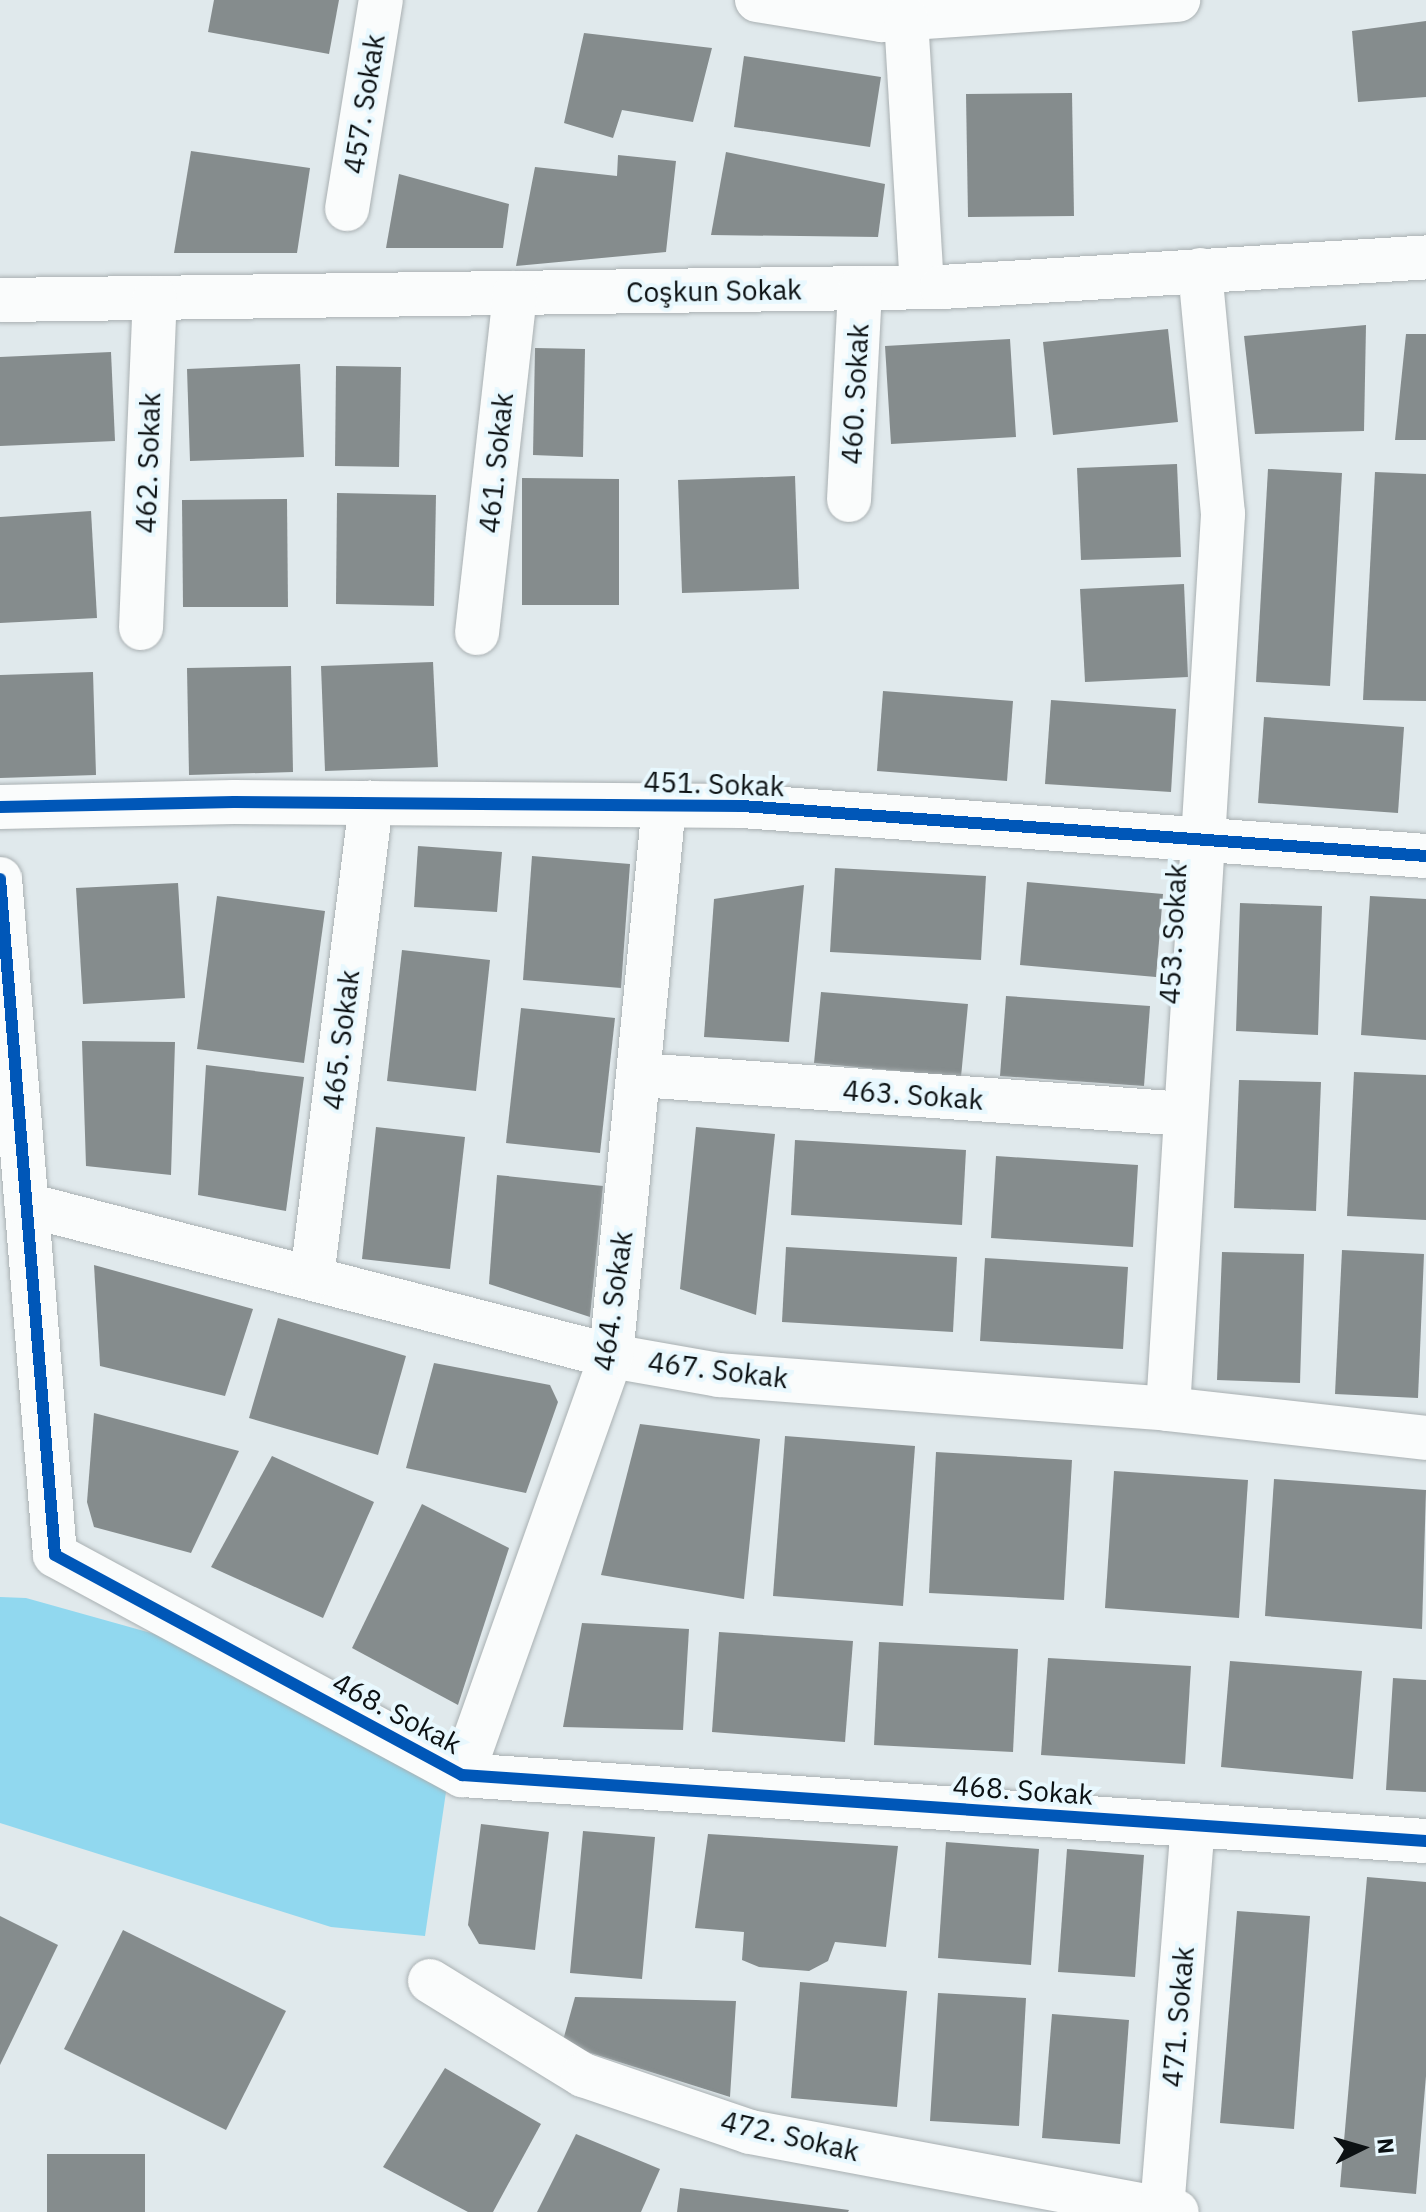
<!DOCTYPE html>
<meta charset="utf-8">
<style>
body{margin:0}
#map{position:relative;width:1426px;height:2212px;overflow:hidden;background:#e0e9ec;font-family:"IBM Plex Sans",sans-serif}
div>[style]{position:absolute}
.green>*{inset:0;background:#91d8ef}
.building>*{inset:0;background:#858c8d}
.roads{filter:drop-shadow(0 0 2px #a9b0b2) drop-shadow(0 0 2px #a9b0b2)}
.minor>*{height:44px;margin:-22px;padding:0 22px;transform-origin:22px;border-radius:22px;background:#fafcfc}
.cycleway>*{height:12px;margin:-6px;padding:0 6px;transform-origin:6px;border-radius:6px;background:#0057b8}
span{translate:-50% -50%;white-space:nowrap;text-align:center;line-height:1.15;-webkit-text-stroke:8px #e8f8fe;paint-order:stroke}
.street-label{font-size:28px;color:#0c1113}
.north{position:absolute;left:1322px;top:2108px;width:80px;height:80px;-webkit-text-stroke:6px #e8f8fe;paint-order:stroke;rotate:85deg;font-size:22px;font-weight:700;line-height:32px;text-align:center;color:#0c1113}
.north::after{content:'';display:block;margin:auto;width:28px;height:36px;background:#0c1113;clip-path:polygon(50% 0,100% 100%,50% 72%,0 100%)}
</style>
<div id="map">
<div class="green">
<div style="clip-path:polygon(0 1597px,26px 1598px,201px 1647px,447px 1785px,425px 1936px,331px 1927px,0 1823px)"></div>
</div>
<div class="building">
<div style="clip-path:polygon(214px 0,339px 0,329px 54px,208px 32px)"></div>
<div style="clip-path:polygon(1426px 21px,1426px 97px,1358px 102px,1352px 31px)"></div>
<div style="clip-path:polygon(584px 33px,712px 48px,693px 122px,622px 110px,613px 138px,564px 123px)"></div>
<div style="clip-path:polygon(744px 56px,881px 77px,870px 147px,734px 127px)"></div>
<div style="clip-path:polygon(1072px 93px,1074px 216px,968px 217px,966px 94px)"></div>
<div style="clip-path:polygon(191px 151px,310px 168px,297px 253px,174px 253px)"></div>
<div style="clip-path:polygon(726px 152px,885px 184px,878px 237px,711px 235px)"></div>
<div style="clip-path:polygon(618px 155px,676px 161px,666px 252px,516px 266px,535px 167px,617px 176px)"></div>
<div style="clip-path:polygon(399px 174px,509px 204px,503px 248px,386px 248px)"></div>
<div style="clip-path:polygon(1366px 325px,1364px 431px,1255px 434px,1244px 336px)"></div>
<div style="clip-path:polygon(1168px 329px,1178px 422px,1053px 435px,1043px 342px)"></div>
<div style="clip-path:polygon(1406px 334px,1426px 334px,1426px 440px,1395px 440px)"></div>
<div style="clip-path:polygon(1010px 339px,1016px 437px,891px 444px,885px 346px)"></div>
<div style="clip-path:polygon(535px 348px,585px 349px,583px 457px,533px 455px)"></div>
<div style="clip-path:polygon(111px 352px,115px 441px,0 446px,0 357px)"></div>
<div style="clip-path:polygon(300px 364px,304px 457px,190px 461px,187px 369px)"></div>
<div style="clip-path:polygon(336px 366px,401px 367px,399px 467px,335px 466px)"></div>
<div style="clip-path:polygon(1177px 464px,1181px 557px,1081px 560px,1077px 468px)"></div>
<div style="clip-path:polygon(1268px 469px,1342px 473px,1330px 686px,1256px 682px)"></div>
<div style="clip-path:polygon(1375px 472px,1426px 474px,1426px 701px,1363px 700px)"></div>
<div style="clip-path:polygon(795px 476px,799px 589px,682px 593px,678px 480px)"></div>
<div style="clip-path:polygon(522px 478px,619px 479px,619px 605px,522px 605px)"></div>
<div style="clip-path:polygon(337px 493px,436px 495px,434px 606px,336px 604px)"></div>
<div style="clip-path:polygon(287px 499px,288px 607px,183px 607px,182px 500px)"></div>
<div style="clip-path:polygon(91px 511px,97px 618px,0 623px,0 517px)"></div>
<div style="clip-path:polygon(1184px 584px,1188px 677px,1085px 682px,1080px 589px)"></div>
<div style="clip-path:polygon(433px 662px,438px 767px,325px 771px,321px 666px)"></div>
<div style="clip-path:polygon(291px 666px,293px 772px,189px 775px,187px 668px)"></div>
<div style="clip-path:polygon(93px 672px,96px 775px,0 778px,0 675px)"></div>
<div style="clip-path:polygon(883px 691px,1013px 701px,1007px 781px,877px 771px)"></div>
<div style="clip-path:polygon(1051px 700px,1176px 709px,1171px 792px,1045px 784px)"></div>
<div style="clip-path:polygon(1264px 717px,1404px 727px,1398px 813px,1258px 803px)"></div>
<div style="clip-path:polygon(418px 846px,502px 852px,497px 912px,414px 907px)"></div>
<div style="clip-path:polygon(532px 856px,630px 864px,621px 988px,523px 980px)"></div>
<div style="clip-path:polygon(835px 868px,986px 876px,981px 960px,830px 952px)"></div>
<div style="clip-path:polygon(1027px 882px,1163px 894px,1156px 977px,1020px 965px)"></div>
<div style="clip-path:polygon(178px 883px,185px 998px,83px 1004px,76px 888px)"></div>
<div style="clip-path:polygon(804px 885px,789px 1042px,704px 1037px,714px 899px)"></div>
<div style="clip-path:polygon(217px 896px,325px 911px,304px 1063px,197px 1049px)"></div>
<div style="clip-path:polygon(1370px 896px,1426px 899px,1426px 1040px,1361px 1035px)"></div>
<div style="clip-path:polygon(1240px 903px,1322px 906px,1318px 1035px,1236px 1031px)"></div>
<div style="clip-path:polygon(402px 950px,490px 960px,476px 1091px,387px 1081px)"></div>
<div style="clip-path:polygon(821px 992px,968px 1004px,961px 1077px,814px 1063px)"></div>
<div style="clip-path:polygon(1006px 996px,1150px 1006px,1144px 1086px,1000px 1076px)"></div>
<div style="clip-path:polygon(521px 1008px,615px 1018px,600px 1153px,506px 1143px)"></div>
<div style="clip-path:polygon(82px 1041px,175px 1042px,171px 1175px,86px 1166px)"></div>
<div style="clip-path:polygon(206px 1065px,304px 1077px,286px 1211px,198px 1195px)"></div>
<div style="clip-path:polygon(1354px 1072px,1426px 1075px,1426px 1220px,1347px 1216px)"></div>
<div style="clip-path:polygon(1239px 1080px,1321px 1082px,1316px 1211px,1234px 1208px)"></div>
<div style="clip-path:polygon(376px 1127px,465px 1137px,450px 1269px,362px 1259px)"></div>
<div style="clip-path:polygon(696px 1127px,775px 1134px,756px 1315px,680px 1289px)"></div>
<div style="clip-path:polygon(795px 1140px,966px 1150px,962px 1225px,791px 1215px)"></div>
<div style="clip-path:polygon(996px 1156px,1138px 1165px,1133px 1247px,991px 1238px)"></div>
<div style="clip-path:polygon(497px 1175px,603px 1186px,590px 1317px,489px 1284px)"></div>
<div style="clip-path:polygon(786px 1247px,957px 1257px,953px 1332px,782px 1322px)"></div>
<div style="clip-path:polygon(1342px 1250px,1424px 1254px,1418px 1398px,1335px 1394px)"></div>
<div style="clip-path:polygon(1222px 1252px,1304px 1254px,1300px 1383px,1217px 1380px)"></div>
<div style="clip-path:polygon(985px 1258px,1128px 1267px,1123px 1349px,980px 1341px)"></div>
<div style="clip-path:polygon(94px 1265px,253px 1309px,225px 1396px,100px 1366px)"></div>
<div style="clip-path:polygon(278px 1318px,406px 1356px,378px 1455px,249px 1418px)"></div>
<div style="clip-path:polygon(434px 1363px,550px 1385px,558px 1402px,526px 1493px,406px 1468px)"></div>
<div style="clip-path:polygon(94px 1413px,239px 1451px,191px 1553px,94px 1527px,87px 1502px)"></div>
<div style="clip-path:polygon(640px 1424px,760px 1439px,744px 1599px,601px 1575px)"></div>
<div style="clip-path:polygon(785px 1436px,915px 1446px,903px 1606px,773px 1596px)"></div>
<div style="clip-path:polygon(936px 1452px,1072px 1460px,1064px 1600px,929px 1593px)"></div>
<div style="clip-path:polygon(272px 1456px,374px 1502px,323px 1618px,211px 1567px)"></div>
<div style="clip-path:polygon(1114px 1471px,1248px 1480px,1239px 1618px,1105px 1608px)"></div>
<div style="clip-path:polygon(1274px 1479px,1426px 1490px,1422px 1629px,1265px 1616px)"></div>
<div style="clip-path:polygon(422px 1504px,509px 1548px,458px 1705px,352px 1648px)"></div>
<div style="clip-path:polygon(582px 1623px,689px 1629px,683px 1730px,563px 1727px)"></div>
<div style="clip-path:polygon(719px 1632px,853px 1641px,845px 1742px,712px 1732px)"></div>
<div style="clip-path:polygon(879px 1642px,1018px 1649px,1013px 1752px,874px 1745px)"></div>
<div style="clip-path:polygon(1048px 1658px,1191px 1666px,1185px 1764px,1041px 1755px)"></div>
<div style="clip-path:polygon(1230px 1661px,1362px 1671px,1353px 1779px,1221px 1767px)"></div>
<div style="clip-path:polygon(1393px 1678px,1426px 1680px,1426px 1792px,1386px 1790px)"></div>
<div style="clip-path:polygon(481px 1824px,549px 1832px,535px 1950px,479px 1944px,468px 1925px)"></div>
<div style="clip-path:polygon(583px 1831px,655px 1837px,642px 1979px,570px 1973px)"></div>
<div style="clip-path:polygon(708px 1834px,898px 1846px,886px 1947px,835px 1942px,828px 1961px,809px 1971px,759px 1967px,742px 1960px,744px 1932px,695px 1928px)"></div>
<div style="clip-path:polygon(946px 1842px,1039px 1849px,1031px 1965px,938px 1958px)"></div>
<div style="clip-path:polygon(1067px 1849px,1144px 1855px,1135px 1977px,1058px 1972px)"></div>
<div style="clip-path:polygon(1367px 1877px,1426px 1882px,1426px 2076px,1416px 2194px,1340px 2187px)"></div>
<div style="clip-path:polygon(1237px 1911px,1310px 1916px,1294px 2129px,1220px 2123px)"></div>
<div style="clip-path:polygon(0 1916px,58px 1945px,0 2065px)"></div>
<div style="clip-path:polygon(123px 1930px,286px 2011px,226px 2130px,64px 2049px)"></div>
<div style="clip-path:polygon(800px 1982px,907px 1991px,897px 2107px,791px 2098px)"></div>
<div style="clip-path:polygon(938px 1993px,1026px 1998px,1019px 2126px,930px 2121px)"></div>
<div style="clip-path:polygon(575px 1997px,736px 2001px,730px 2097px,562px 2044px)"></div>
<div style="clip-path:polygon(1052px 2014px,1129px 2020px,1120px 2144px,1042px 2138px)"></div>
<div style="clip-path:polygon(445px 2068px,541px 2124px,493px 2212px,468px 2212px,383px 2167px)"></div>
<div style="clip-path:polygon(576px 2134px,660px 2169px,641px 2212px,537px 2212px)"></div>
<div style="clip-path:polygon(47px 2154px,145px 2154px,145px 2212px,47px 2212px)"></div>
<div style="clip-path:polygon(680px 2188px,849px 2210px,848px 2212px,677px 2212px)"></div>
</div>
<div class="roads">
<div class="minor">
<div style="left:757px;top:0;width:126px;rotate:9.2deg"></div>
<div style="left:881px;top:20px;width:298px;rotate:-3.9deg"></div>
<div style="left:906px;top:18px;width:269px;rotate:86.6deg"></div>
<div style="left:347px;top:209px;width:212px;rotate:-80.8deg"></div>
<div style="left:0;top:300px;width:942px;rotate:-0.79deg"></div>
<div style="left:942px;top:287px;width:485px;rotate:-3.5deg"></div>
<div style="left:849px;top:500px;width:211px;rotate:-87deg"></div>
<div style="left:141px;top:628px;width:330px;rotate:-87.6deg"></div>
<div style="left:477px;top:633px;width:342px;rotate:-83.6deg"></div>
<div style="left:0;top:807px;width:234px;rotate:-1.2deg"></div>
<div style="left:234px;top:802px;width:508px;rotate:0.45deg"></div>
<div style="left:742px;top:806px;width:686px;rotate:4.18deg"></div>
<div style="left:0;top:879px;width:678px;rotate:85.35deg"></div>
<div style="left:55px;top:1555px;width:463px;rotate:28.4deg"></div>
<div style="left:462px;top:1775px;width:966px;rotate:3.92deg"></div>
<div style="left:640px;top:1075px;width:547px;rotate:4.09deg"></div>
<div style="left:27px;top:1205px;width:603px;rotate:14.5deg"></div>
<div style="left:611px;top:1356px;width:110px;rotate:10deg"></div>
<div style="left:719px;top:1375px;width:450px;rotate:4.3deg"></div>
<div style="left:1168px;top:1409px;width:260px;rotate:6.4deg"></div>
<div style="left:312px;top:1277px;width:478px;rotate:-82.9deg"></div>
<div style="left:1168px;top:1409px;width:897px;rotate:-86.48deg"></div>
<div style="left:1223px;top:514px;width:245px;rotate:-95.4deg"></div>
<div style="left:462px;top:1775px;width:445px;rotate:-70.4deg"></div>
<div style="left:611px;top:1356px;width:554px;rotate:-84.51deg"></div>
<div style="left:430px;top:1981px;width:180px;rotate:31.6deg"></div>
<div style="left:583px;top:2075px;width:176px;rotate:18.8deg"></div>
<div style="left:750px;top:2132px;width:434px;rotate:10.6deg"></div>
<div style="left:1162px;top:2209px;width:385px;rotate:-85.4deg"></div>
</div>
</div>
<div class="cycleway">
<div style="left:0;top:807px;width:234px;rotate:-1.2deg"></div>
<div style="left:234px;top:802px;width:508px;rotate:0.45deg"></div>
<div style="left:742px;top:806px;width:686px;rotate:4.18deg"></div>
<div style="left:0;top:879px;width:678px;rotate:85.35deg"></div>
<div style="left:55px;top:1555px;width:463px;rotate:28.4deg"></div>
<div style="left:462px;top:1775px;width:966px;rotate:3.92deg"></div>
</div>
<div class="street-label">
<span style="left:364px;top:104px;rotate:-81deg">457. Sokak</span>
<span style="left:714px;top:291px;rotate:-1deg">Coşkun Sokak</span>
<span style="left:855px;top:394px;rotate:-87deg">460. Sokak</span>
<span style="left:148px;top:463px;rotate:-88deg">462. Sokak</span>
<span style="left:496px;top:463px;rotate:-84deg">461. Sokak</span>
<span style="left:714px;top:784px;rotate:2deg">451. Sokak</span>
<span style="left:1173px;top:934px;rotate:-87deg">453. Sokak</span>
<span style="left:341px;top:1040px;rotate:-83deg">465. Sokak</span>
<span style="left:913px;top:1095px;rotate:4deg">463. Sokak</span>
<span style="left:613px;top:1301px;rotate:-82deg">464. Sokak</span>
<span style="left:718px;top:1370px;rotate:7deg">467. Sokak</span>
<span style="left:397px;top:1713px;rotate:28deg">468. Sokak</span>
<span style="left:1023px;top:1790px;rotate:4deg">468. Sokak</span>
<span style="left:1178px;top:2017px;rotate:-85deg">471. Sokak</span>
<span style="left:790px;top:2136px;rotate:13deg">472. Sokak</span>
</div>
<div class="north">N</div>
</div>
